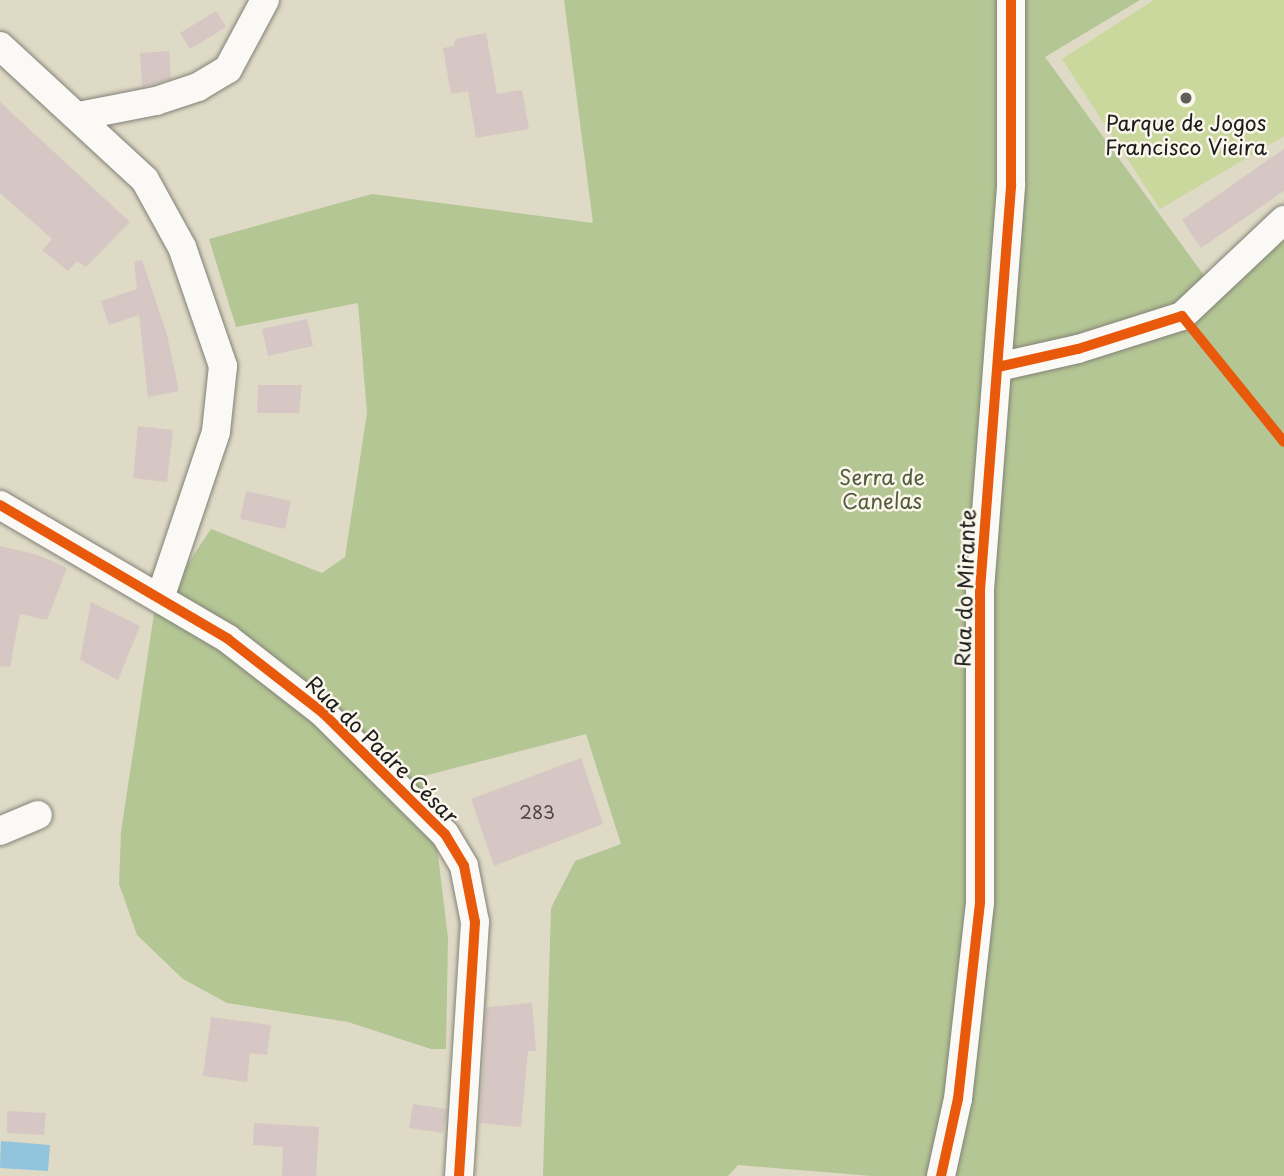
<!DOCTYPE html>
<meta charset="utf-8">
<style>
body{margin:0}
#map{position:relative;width:1284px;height:1176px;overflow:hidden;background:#dedac6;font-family:"Playpen Sans",sans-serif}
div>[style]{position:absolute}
.green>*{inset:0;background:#cad79d}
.forest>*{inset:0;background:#b4c694}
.water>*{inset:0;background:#92c4de}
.building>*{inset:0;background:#d7c7c4}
.roads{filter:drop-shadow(0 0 2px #838177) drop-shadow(0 0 2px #838177)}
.street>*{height:28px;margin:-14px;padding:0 14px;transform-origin:14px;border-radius:14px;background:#faf9f6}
.cycleway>*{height:10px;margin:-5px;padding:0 5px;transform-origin:5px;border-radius:5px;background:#e8590c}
.dots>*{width:19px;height:19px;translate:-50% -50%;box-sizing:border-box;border:4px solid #fbf7ec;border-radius:50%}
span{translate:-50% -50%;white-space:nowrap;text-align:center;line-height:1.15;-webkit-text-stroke:5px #fbf7ec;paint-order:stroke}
.number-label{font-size:18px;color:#4b4746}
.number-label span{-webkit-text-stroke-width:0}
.poi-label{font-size:21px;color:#1c1c1c}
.park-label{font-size:21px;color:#535d3d}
.street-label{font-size:21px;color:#1c1c1c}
</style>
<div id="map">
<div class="green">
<div style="clip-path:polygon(1154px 0,1284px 0,1284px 136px,1160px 209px,1062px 59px)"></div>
</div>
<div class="forest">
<div style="clip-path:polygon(564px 0,1140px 0,1045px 57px,1219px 296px,1284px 233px,1284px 1176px,872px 1176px,738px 1165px,728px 1176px,543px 1176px,551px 908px,575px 861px,621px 844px,586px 734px,420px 777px,432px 806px,448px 938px,446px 1049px,431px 1049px,348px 1022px,227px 1003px,183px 979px,137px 935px,119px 884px,121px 832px,154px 614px,211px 529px,322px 573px,345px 557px,367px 413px,358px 303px,236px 327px,209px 239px,372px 194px,593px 223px)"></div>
</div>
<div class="water">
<div style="clip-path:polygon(1px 1141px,50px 1145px,48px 1171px,0 1168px)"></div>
</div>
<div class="building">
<div style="clip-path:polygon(216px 11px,226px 27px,190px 49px,180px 33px)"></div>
<div style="clip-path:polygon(486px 33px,497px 94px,522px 90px,529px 129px,476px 138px,468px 91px,451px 94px,443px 48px,454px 46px,455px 39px)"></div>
<div style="clip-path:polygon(169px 51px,171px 79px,142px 87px,140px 53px)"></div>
<div style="clip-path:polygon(0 102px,130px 222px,86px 267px,77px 261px,68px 271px,42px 250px,52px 239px,0 193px)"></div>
<div style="clip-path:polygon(1284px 149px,1284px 191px,1201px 248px,1182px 220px)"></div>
<div style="clip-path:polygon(142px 260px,167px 335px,179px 391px,148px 397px,139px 315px,109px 325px,101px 301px,137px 289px,134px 262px)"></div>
<div style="clip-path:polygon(307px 319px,313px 346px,268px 356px,262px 329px)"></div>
<div style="clip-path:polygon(258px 385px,302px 385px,299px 413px,257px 413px)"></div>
<div style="clip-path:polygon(138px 426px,173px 430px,167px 482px,133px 478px)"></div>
<div style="clip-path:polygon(246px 491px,291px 501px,285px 529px,240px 519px)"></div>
<div style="clip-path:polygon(0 546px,38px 555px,67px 568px,47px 620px,20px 614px,10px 667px,0 666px)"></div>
<div style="clip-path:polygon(91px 602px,140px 626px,118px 680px,80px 660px)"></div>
<div style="clip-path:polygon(581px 758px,603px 824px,494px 866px,471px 799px)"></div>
<div style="clip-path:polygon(532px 1003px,536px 1051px,528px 1051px,521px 1127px,480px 1123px,486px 1007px)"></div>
<div style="clip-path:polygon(211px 1017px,271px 1025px,267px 1055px,250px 1053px,247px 1082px,203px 1076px)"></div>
<div style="clip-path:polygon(413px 1104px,447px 1109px,443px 1133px,409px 1128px)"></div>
<div style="clip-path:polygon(7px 1111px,46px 1113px,44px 1135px,7px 1133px)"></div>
<div style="clip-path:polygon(254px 1123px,319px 1127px,316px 1176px,282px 1176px,283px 1147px,253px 1145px)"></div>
</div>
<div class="roads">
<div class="street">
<div style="left:0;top:46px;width:197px;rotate:42.7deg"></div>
<div style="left:145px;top:180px;width:77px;rotate:61.1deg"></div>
<div style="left:182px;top:247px;width:126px;rotate:71deg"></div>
<div style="left:223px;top:366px;width:66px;rotate:96.1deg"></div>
<div style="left:216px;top:432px;width:175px;rotate:108.6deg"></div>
<div style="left:79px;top:116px;width:78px;rotate:-11deg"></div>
<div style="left:156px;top:101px;width:44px;rotate:-18.4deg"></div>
<div style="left:198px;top:87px;width:35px;rotate:-31deg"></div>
<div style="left:228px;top:69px;width:78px;rotate:-61.8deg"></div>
<div style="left:998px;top:367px;width:82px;rotate:-12.7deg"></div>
<div style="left:1078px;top:349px;width:109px;rotate:-17.6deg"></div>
<div style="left:1182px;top:316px;width:140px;rotate:-43.3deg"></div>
<div style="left:0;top:505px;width:264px;rotate:30.4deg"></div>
<div style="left:228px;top:639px;width:120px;rotate:37.9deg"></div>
<div style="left:323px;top:713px;width:172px;rotate:44.8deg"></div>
<div style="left:445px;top:834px;width:37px;rotate:59deg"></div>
<div style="left:464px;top:866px;width:57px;rotate:78.9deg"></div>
<div style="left:475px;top:922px;width:255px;rotate:93.6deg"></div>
<div style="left:0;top:831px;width:41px;rotate:-22.8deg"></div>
<div style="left:941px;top:1176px;width:79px;rotate:-77.6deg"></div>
<div style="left:958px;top:1099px;width:198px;rotate:-83.6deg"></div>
<div style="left:980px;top:902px;width:312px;rotate:-90deg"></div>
<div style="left:980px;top:590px;width:407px;rotate:-85.6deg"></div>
<div style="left:1011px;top:184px;width:184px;rotate:-90deg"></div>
</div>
</div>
<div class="cycleway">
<div style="left:998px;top:367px;width:82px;rotate:-12.7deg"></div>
<div style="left:1078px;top:349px;width:109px;rotate:-17.6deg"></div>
<div style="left:1182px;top:316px;width:162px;rotate:51deg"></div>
<div style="left:0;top:505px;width:264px;rotate:30.4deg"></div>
<div style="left:228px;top:639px;width:120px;rotate:37.9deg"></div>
<div style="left:323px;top:713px;width:172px;rotate:44.8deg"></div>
<div style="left:445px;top:834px;width:37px;rotate:59deg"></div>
<div style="left:464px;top:866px;width:57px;rotate:78.9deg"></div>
<div style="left:475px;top:922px;width:255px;rotate:93.6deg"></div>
<div style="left:941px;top:1176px;width:79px;rotate:-77.6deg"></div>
<div style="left:958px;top:1099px;width:198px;rotate:-83.6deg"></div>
<div style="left:980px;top:902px;width:312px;rotate:-90deg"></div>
<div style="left:980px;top:590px;width:407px;rotate:-85.6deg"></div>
<div style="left:1011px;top:184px;width:184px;rotate:-90deg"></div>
</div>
<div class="dots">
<div style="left:1186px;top:98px;background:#605e58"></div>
</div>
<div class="number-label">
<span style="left:537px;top:812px">283</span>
</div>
<div class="poi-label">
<span style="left:1186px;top:134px">Parque de Jogos<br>Francisco Vieira</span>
</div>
<div class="park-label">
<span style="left:882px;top:488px">Serra de<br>Canelas</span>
</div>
<div class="street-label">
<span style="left:964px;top:588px;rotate:-88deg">Rua do Mirante</span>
<span style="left:383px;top:749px;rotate:44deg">Rua do Padre César</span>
</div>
</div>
